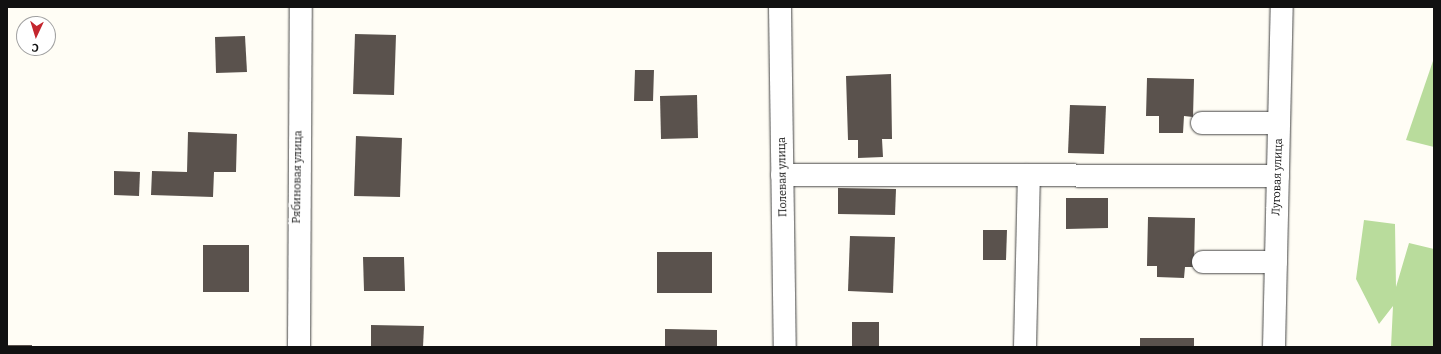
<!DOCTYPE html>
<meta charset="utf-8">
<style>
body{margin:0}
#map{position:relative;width:1441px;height:354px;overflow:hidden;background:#fffdf5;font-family:Bitter,serif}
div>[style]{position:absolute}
.forest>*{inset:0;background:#b9dc9c}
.building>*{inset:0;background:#5a524d}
.roads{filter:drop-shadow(0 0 1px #444) drop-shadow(0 0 1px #444)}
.minor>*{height:22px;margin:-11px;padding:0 11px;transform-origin:11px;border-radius:11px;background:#fff}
span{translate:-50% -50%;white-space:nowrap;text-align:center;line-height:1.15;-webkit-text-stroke:4px #fff;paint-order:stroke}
.street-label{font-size:11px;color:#111}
.frame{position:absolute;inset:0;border:8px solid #111;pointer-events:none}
.north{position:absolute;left:16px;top:16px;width:40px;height:40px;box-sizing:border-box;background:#fff;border:1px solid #a0a0a0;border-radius:50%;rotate:184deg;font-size:11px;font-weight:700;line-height:16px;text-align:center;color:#111}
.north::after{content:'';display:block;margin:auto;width:14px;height:18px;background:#c4262e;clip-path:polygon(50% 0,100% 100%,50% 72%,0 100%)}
</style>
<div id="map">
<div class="forest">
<div style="clip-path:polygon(1434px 58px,1434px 147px,1406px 140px)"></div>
<div style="clip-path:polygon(1364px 220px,1395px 224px,1396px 287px,1409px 243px,1434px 249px,1434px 347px,1391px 347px,1393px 306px,1379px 324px,1356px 279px)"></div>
</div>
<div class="building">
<div style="clip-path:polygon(355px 34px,396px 35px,394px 95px,353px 94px)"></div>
<div style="clip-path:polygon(245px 36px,247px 72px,216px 73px,215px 37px)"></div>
<div style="clip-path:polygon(635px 70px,654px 70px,653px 101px,634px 101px)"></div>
<div style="clip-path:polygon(891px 74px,892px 139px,882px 139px,883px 157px,858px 158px,858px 140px,848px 140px,846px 76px)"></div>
<div style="clip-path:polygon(1147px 78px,1194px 79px,1193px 117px,1184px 116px,1183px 133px,1159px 133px,1159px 116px,1146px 116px)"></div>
<div style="clip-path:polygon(697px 95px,698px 138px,661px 139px,660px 96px)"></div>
<div style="clip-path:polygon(1070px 105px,1106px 106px,1104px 154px,1068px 153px)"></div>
<div style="clip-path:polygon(188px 132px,237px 134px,236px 172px,214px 172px,213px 197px,151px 195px,152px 171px,187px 172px)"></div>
<div style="clip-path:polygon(356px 136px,402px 138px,400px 197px,354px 196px)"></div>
<div style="clip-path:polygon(114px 171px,140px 172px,139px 196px,114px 195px)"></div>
<div style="clip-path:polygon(838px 188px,896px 189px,895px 215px,838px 214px)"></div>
<div style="clip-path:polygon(1066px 198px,1108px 198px,1108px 228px,1066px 229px)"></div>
<div style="clip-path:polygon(1148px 217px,1195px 218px,1194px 267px,1185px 267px,1184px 278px,1157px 277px,1157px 266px,1147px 266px)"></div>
<div style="clip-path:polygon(983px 230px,1007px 230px,1006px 260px,983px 260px)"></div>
<div style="clip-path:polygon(850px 236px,895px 237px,893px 293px,848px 291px)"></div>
<div style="clip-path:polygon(203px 245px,249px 245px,249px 292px,203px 292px)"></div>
<div style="clip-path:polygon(657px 252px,712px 252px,712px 293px,657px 293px)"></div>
<div style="clip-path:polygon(363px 257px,404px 257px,405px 291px,364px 291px)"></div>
<div style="clip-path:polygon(852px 322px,879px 322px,879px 346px,852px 346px)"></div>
<div style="clip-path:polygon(371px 325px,424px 326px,423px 347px,371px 347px)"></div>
<div style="clip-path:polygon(665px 329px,717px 330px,717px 347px,665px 347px)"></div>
<div style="clip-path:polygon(1140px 338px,1194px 338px,1194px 347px,1140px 347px)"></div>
<div style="clip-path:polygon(7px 345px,32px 345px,32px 347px,7px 347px)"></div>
</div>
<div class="roads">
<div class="minor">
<div style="left:780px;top:7px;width:340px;rotate:89.2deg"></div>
<div style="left:1202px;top:123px;width:77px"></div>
<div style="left:782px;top:175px;width:496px;rotate:0.1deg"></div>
<div style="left:1203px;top:262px;width:73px"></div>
<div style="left:299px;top:347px;width:340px;rotate:-89.7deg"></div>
<div style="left:1025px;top:347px;width:172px;rotate:-88.7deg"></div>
<div style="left:1274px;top:347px;width:340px;rotate:-88.7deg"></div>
</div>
</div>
<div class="street-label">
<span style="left:298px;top:177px;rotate:-89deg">Рябиновая улица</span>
<span style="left:783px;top:177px;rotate:-91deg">Полевая улица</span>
<span style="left:1278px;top:177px;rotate:-88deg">Луговая улица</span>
</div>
<div class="frame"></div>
<div class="north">С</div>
</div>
